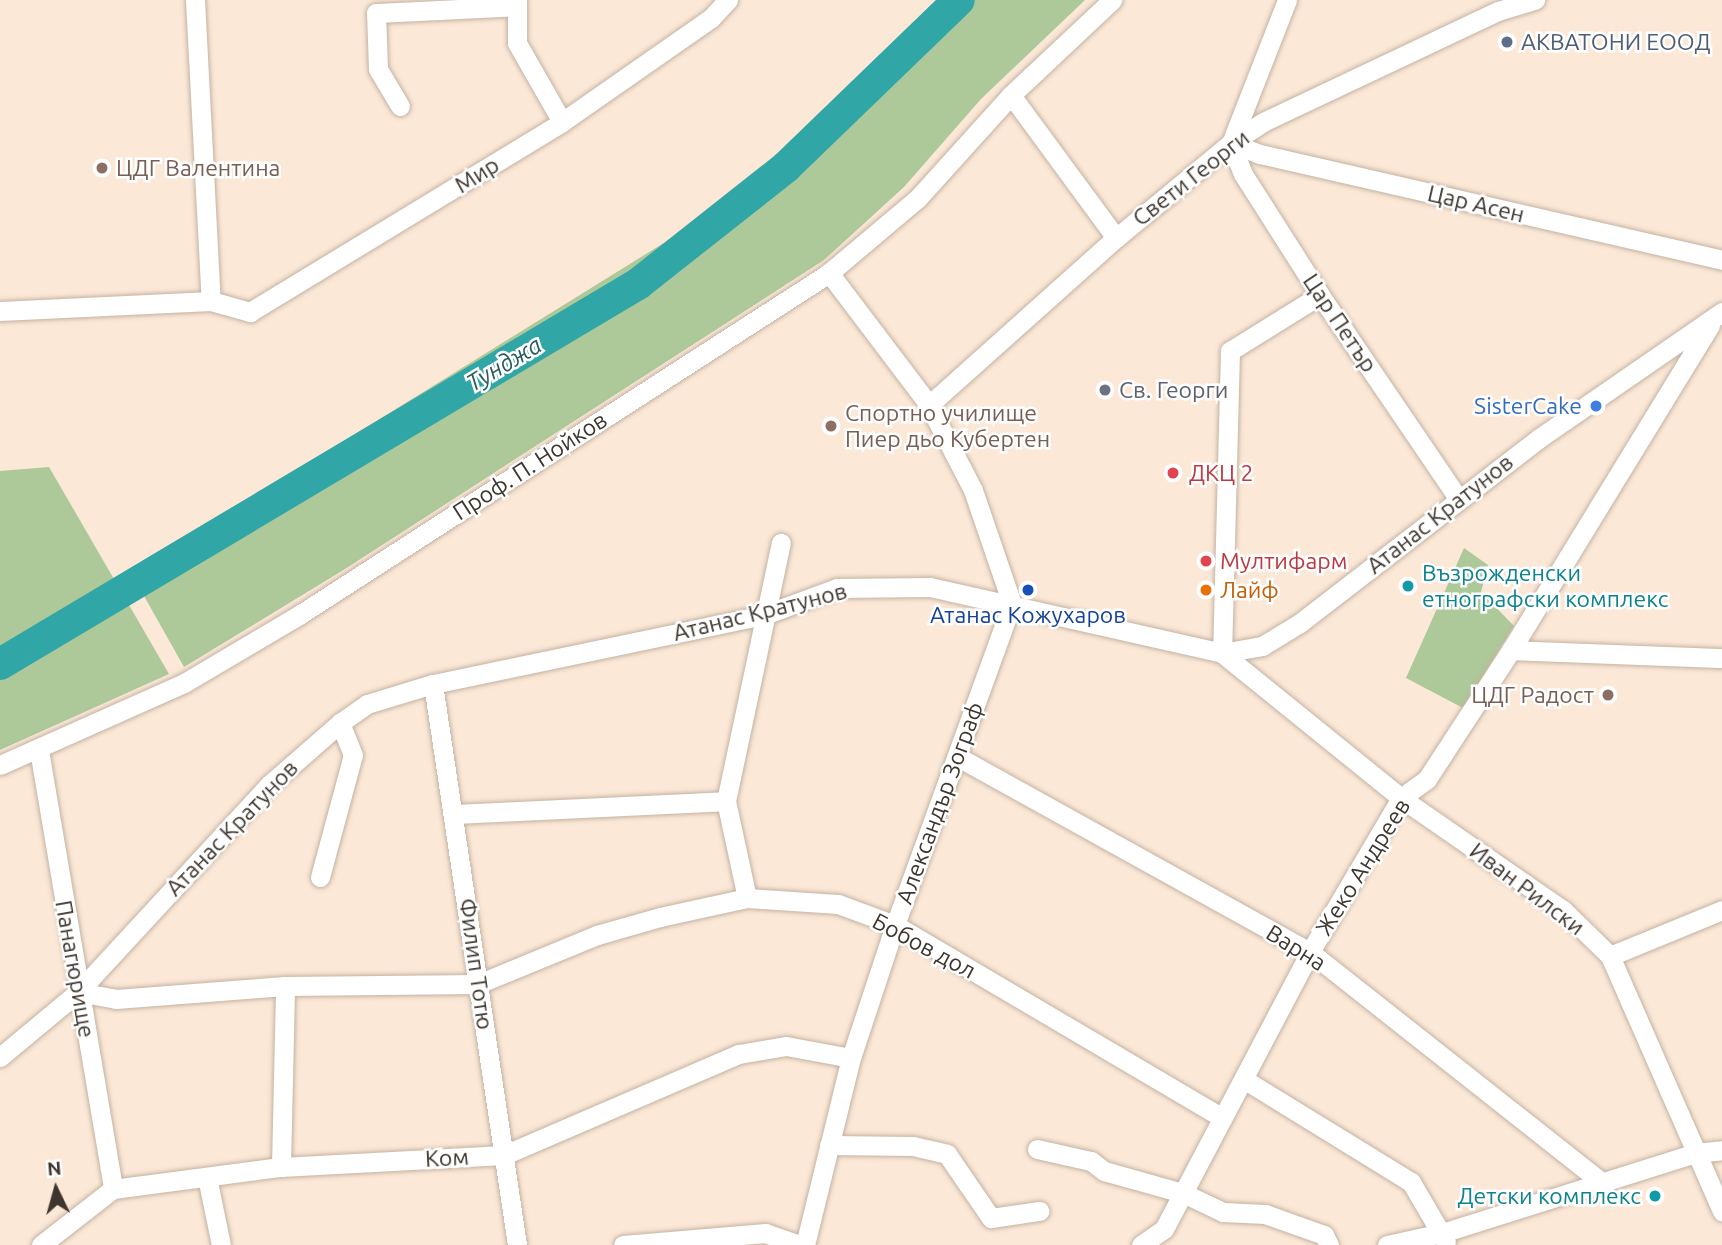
<!DOCTYPE html>
<meta charset="utf-8">
<style>
body{margin:0}
#map{position:relative;width:1722px;height:1245px;overflow:hidden;background:#fbe8d7;font-family:Ubuntu,sans-serif}
div>[style]{position:absolute}
.green>*{inset:0;background:#adc899}
.river>*{height:32px;margin:-16px;padding:0 16px;transform-origin:16px;border-radius:16px;background:#31a6a7}
.roads{filter:drop-shadow(0 0 2px #c4b2a2) drop-shadow(0 0 2px #c4b2a2)}
.minor>*{height:19px;margin:-9.5px;padding:0 9.5px;transform-origin:9.5px;border-radius:9.5px;background:#fff}
.dots>*{width:19px;height:19px;translate:-50% -50%;box-sizing:border-box;border:4px solid #fff;border-radius:50%}
span{translate:-50% -50%;white-space:nowrap;text-align:center;line-height:1.15;-webkit-text-stroke:5px #fff;paint-order:stroke}
.service-label{font-size:23px;color:#4e5e75}
.left{translate:0 -50%;text-align:left}
.education-label{font-size:23px;color:#785e54}
.right{translate:-100% -50%;text-align:right}
.street-label{font-size:23px;color:#3d362f}
.worship-label{font-size:23px;color:#5b616d}
.shop-label{font-size:23px;color:#366cbe}
.health-label{font-size:23px;color:#be3a42}
.culture-label{font-size:23px;color:#0d838f}
.food-label{font-size:23px;color:#c56008}
.transit-label{font-size:23px;color:#164399}
.water-label{font-size:24px;color:#2b5b5b;font-style:italic}
.north{position:absolute;left:21px;top:1154px;width:70px;height:70px;-webkit-text-stroke:5px #fff;paint-order:stroke;rotate:355deg;font-size:19px;font-weight:700;line-height:28px;text-align:center;color:#3d362f}
.north::after{content:'';display:block;margin:auto;width:24px;height:32px;background:#3d362f;clip-path:polygon(50% 0,100% 100%,50% 72%,0 100%)}
</style>
<div id="map">
<div class="green">
<div style="clip-path:polygon(942px 0,1085px 0,981px 99px,904px 187px,824px 260px,345px 569px,184px 667px,131px 573px,675px 236px,787px 148px)"></div>
<div style="clip-path:polygon(49px 467px,169px 674px,0 750px,0 471px)"></div>
<div style="clip-path:polygon(1464px 548px,1488px 565px,1481px 592px,1514px 626px,1463px 708px,1406px 678px)"></div>
</div>
<div class="river">
<div style="left:0;top:664px;width:743px;rotate:-30.78deg"></div>
<div style="left:638px;top:284px;width:189px;rotate:-38.3deg"></div>
<div style="left:786px;top:167px;width:240px;rotate:-44deg"></div>
</div>
<div class="roads">
<div class="minor">
<div style="left:195px;top:0;width:301px;rotate:87deg"></div>
<div style="left:517px;top:0;width:43px;rotate:90deg"></div>
<div style="left:517px;top:43px;width:91px;rotate:60.3deg"></div>
<div style="left:1011px;top:95px;width:177px;rotate:53.7deg"></div>
<div style="left:400px;top:106px;width:43px;rotate:-120.7deg"></div>
<div style="left:378px;top:69px;width:56px;rotate:-92deg"></div>
<div style="left:376px;top:13px;width:141px;rotate:-2.8deg"></div>
<div style="left:1231px;top:143px;width:31px;rotate:21deg"></div>
<div style="left:1260px;top:154px;width:474px;rotate:12.9deg"></div>
<div style="left:1231px;top:143px;width:33px;rotate:69deg"></div>
<div style="left:1243px;top:174px;width:143px;rotate:57.5deg"></div>
<div style="left:1320px;top:295px;width:245px;rotate:55.8deg"></div>
<div style="left:1231px;top:143px;width:154px;rotate:-68.6deg"></div>
<div style="left:1320px;top:295px;width:106px;rotate:148.1deg"></div>
<div style="left:1230px;top:351px;width:302px;rotate:91.5deg"></div>
<div style="left:1222px;top:653px;width:230px;rotate:39deg"></div>
<div style="left:1401px;top:798px;width:197px;rotate:34.7deg"></div>
<div style="left:1563px;top:910px;width:66px;rotate:44.4deg"></div>
<div style="left:1610px;top:956px;width:279px;rotate:66.3deg"></div>
<div style="left:0;top:311px;width:211px;rotate:-2.7deg"></div>
<div style="left:211px;top:301px;width:41px;rotate:15.8deg"></div>
<div style="left:250px;top:312px;width:365px;rotate:-31.3deg"></div>
<div style="left:562px;top:122px;width:182px;rotate:-34.9deg"></div>
<div style="left:711px;top:18px;width:25px;rotate:-47deg"></div>
<div style="left:929px;top:405px;width:251px;rotate:-41.8deg"></div>
<div style="left:1116px;top:238px;width:149px;rotate:-39.6deg"></div>
<div style="left:1231px;top:143px;width:38px;rotate:-33deg"></div>
<div style="left:1263px;top:122px;width:260px;rotate:-25.3deg"></div>
<div style="left:1498px;top:11px;width:39px;rotate:-17deg"></div>
<div style="left:1511px;top:650px;width:211px;rotate:2.2deg"></div>
<div style="left:433px;top:684px;width:567px;rotate:81.48deg"></div>
<div style="left:39px;top:750px;width:445px;rotate:80.4deg"></div>
<div style="left:958px;top:757px;width:402px;rotate:29deg"></div>
<div style="left:1310px;top:952px;width:375px;rotate:38.3deg"></div>
<div style="left:0;top:765px;width:201px;rotate:-24deg"></div>
<div style="left:184px;top:683px;width:134px;rotate:-30.6deg"></div>
<div style="left:299px;top:615px;width:631px;rotate:-32.83deg"></div>
<div style="left:829px;top:273px;width:115px;rotate:-40.1deg"></div>
<div style="left:917px;top:199px;width:140px;rotate:-47.9deg"></div>
<div style="left:1011px;top:95px;width:139px;rotate:-43.2deg"></div>
<div style="left:454px;top:814px;width:272px;rotate:-2.7deg"></div>
<div style="left:320px;top:877px;width:126px;rotate:-74.9deg"></div>
<div style="left:353px;top:755px;width:35px;rotate:-112deg"></div>
<div style="left:747px;top:898px;width:99px;rotate:-102.2deg"></div>
<div style="left:726px;top:801px;width:264px;rotate:-78deg"></div>
<div style="left:1610px;top:956px;width:121px;rotate:-22.3deg"></div>
<div style="left:78px;top:992px;width:39px;rotate:10deg"></div>
<div style="left:116px;top:999px;width:169px;rotate:-4.4deg"></div>
<div style="left:285px;top:986px;width:193px;rotate:-0.6deg"></div>
<div style="left:478px;top:984px;width:129px;rotate:-22.4deg"></div>
<div style="left:597px;top:935px;width:66px;rotate:-15.9deg"></div>
<div style="left:660px;top:917px;width:89px;rotate:-12.3deg"></div>
<div style="left:747px;top:898px;width:91px;rotate:3.8deg"></div>
<div style="left:838px;top:904px;width:61px;rotate:20.2deg"></div>
<div style="left:895px;top:925px;width:380px;rotate:30.5deg"></div>
<div style="left:0;top:1057px;width:102px;rotate:-39.8deg"></div>
<div style="left:78px;top:992px;width:282px;rotate:-47.3deg"></div>
<div style="left:269px;top:785px;width:94px;rotate:-41.1deg"></div>
<div style="left:340px;top:723px;width:33px;rotate:-35deg"></div>
<div style="left:367px;top:704px;width:69px;rotate:-16.9deg"></div>
<div style="left:433px;top:684px;width:338px;rotate:-11.8deg"></div>
<div style="left:764px;top:615px;width:78px;rotate:-20.3deg"></div>
<div style="left:837px;top:588px;width:93px;rotate:-0.6deg"></div>
<div style="left:930px;top:587px;width:299px;rotate:12.7deg"></div>
<div style="left:1222px;top:653px;width:41px;rotate:-9.9deg"></div>
<div style="left:1262px;top:646px;width:44px;rotate:-31.2deg"></div>
<div style="left:1300px;top:623px;width:301px;rotate:-37.7deg"></div>
<div style="left:1538px;top:439px;width:224px;rotate:-34.6deg"></div>
<div style="left:1245px;top:1080px;width:195px;rotate:31.6deg"></div>
<div style="left:1411px;top:1182px;width:69px;rotate:59.7deg"></div>
<div style="left:829px;top:1145px;width:84px;rotate:0.7deg"></div>
<div style="left:913px;top:1146px;width:35px;rotate:13deg"></div>
<div style="left:947px;top:1154px;width:78px;rotate:55.5deg"></div>
<div style="left:991px;top:1218px;width:49px;rotate:-8.3deg"></div>
<div style="left:1037px;top:1149px;width:55px;rotate:12.5deg"></div>
<div style="left:1091px;top:1161px;width:16px;rotate:38deg"></div>
<div style="left:1104px;top:1171px;width:82px;rotate:15.6deg"></div>
<div style="left:1183px;top:1193px;width:44px;rotate:25.4deg"></div>
<div style="left:1223px;top:1212px;width:42px;rotate:2.7deg"></div>
<div style="left:1265px;top:1214px;width:63px;rotate:19.6deg"></div>
<div style="left:1324px;top:1235px;width:11px;rotate:63deg"></div>
<div style="left:281px;top:1167px;width:181px;rotate:-88.7deg"></div>
<div style="left:207px;top:1177px;width:69px;rotate:78.4deg"></div>
<div style="left:41px;top:1245px;width:91px;rotate:-37.9deg"></div>
<div style="left:113px;top:1189px;width:169px;rotate:-7.5deg"></div>
<div style="left:281px;top:1167px;width:223px;rotate:-3.1deg"></div>
<div style="left:504px;top:1155px;width:256px;rotate:-23.3deg"></div>
<div style="left:739px;top:1054px;width:48px;rotate:-9.7deg"></div>
<div style="left:786px;top:1046px;width:66px;rotate:10.5deg"></div>
<div style="left:623px;top:1245px;width:143px;rotate:-4.8deg"></div>
<div style="left:765px;top:1233px;width:36px;rotate:19deg"></div>
<div style="left:805px;top:1245px;width:193px;rotate:-76.2deg"></div>
<div style="left:851px;top:1058px;width:140px;rotate:-71.7deg"></div>
<div style="left:895px;top:925px;width:342px;rotate:-70deg"></div>
<div style="left:1012px;top:604px;width:120px;rotate:-108.9deg"></div>
<div style="left:973px;top:490px;width:96px;rotate:-117.4deg"></div>
<div style="left:929px;top:405px;width:166px;rotate:-127.1deg"></div>
<div style="left:1141px;top:1245px;width:28px;rotate:-35deg"></div>
<div style="left:1164px;top:1229px;width:313px;rotate:-62.2deg"></div>
<div style="left:1310px;top:952px;width:179px;rotate:-59.4deg"></div>
<div style="left:1401px;top:798px;width:32px;rotate:-36deg"></div>
<div style="left:1427px;top:779px;width:154px;rotate:-56.9deg"></div>
<div style="left:1511px;top:650px;width:381px;rotate:-58.5deg"></div>
<div style="left:1387px;top:1245px;width:56px;rotate:-12.3deg"></div>
<div style="left:1442px;top:1233px;width:265px;rotate:-17.5deg"></div>
<div style="left:1695px;top:1153px;width:27px;rotate:-6deg"></div>
</div>
</div>
<div class="dots">
<div style="left:1507px;top:42px;background:#5c6f8a"></div>
<div style="left:102px;top:168px;background:#8d6e63"></div>
<div style="left:1105px;top:390px;background:#6b7280"></div>
<div style="left:1596px;top:406px;background:#3f7fe0"></div>
<div style="left:831px;top:426px;background:#8d6e63"></div>
<div style="left:1173px;top:473px;background:#e0444e"></div>
<div style="left:1206px;top:561px;background:#e0444e"></div>
<div style="left:1408px;top:586px;background:#0f9aa8"></div>
<div style="left:1028px;top:590px;background:#1a4fb4"></div>
<div style="left:1206px;top:590px;background:#e8710a"></div>
<div style="left:1608px;top:695px;background:#8d6e63"></div>
<div style="left:1655px;top:1196px;background:#0f9aa8"></div>
</div>
<div class="service-label">
<span class="left" style="left:1521px;top:42px">АКВАТОНИ ЕООД</span>
</div>
<div class="education-label">
<span class="left" style="left:116px;top:168px">ЦДГ Валентина</span>
<span class="left" style="left:845px;top:426px">Спортно училище<br>Пиер дьо Кубертен</span>
<span class="right" style="left:1594px;top:695px">ЦДГ Радост</span>
</div>
<div class="street-label">
<span style="left:477px;top:175px;rotate:-32deg">Мир</span>
<span style="left:1191px;top:178px;rotate:-38deg">Свети Георги</span>
<span style="left:1476px;top:204px;rotate:13deg">Цар Асен</span>
<span style="left:1340px;top:323px;rotate:56deg">Цар Петър</span>
<span style="left:530px;top:466px;rotate:-33deg">Проф. П. Нойков</span>
<span style="left:1440px;top:514px;rotate:-38deg">Атанас Кратунов</span>
<span style="left:760px;top:612px;rotate:-14deg">Атанас Кратунов</span>
<span style="left:940px;top:803px;rotate:-70deg">Александър Зограф</span>
<span style="left:232px;top:828px;rotate:-46deg">Атанас Кратунов</span>
<span style="left:1363px;top:867px;rotate:-58deg">Жеко Андреев</span>
<span style="left:1527px;top:889px;rotate:37deg">Иван Рилски</span>
<span style="left:924px;top:946px;rotate:28deg">Бобов дол</span>
<span style="left:1296px;top:948px;rotate:32deg">Варна</span>
<span style="left:476px;top:964px;rotate:82deg">Филип Тотю</span>
<span style="left:75px;top:969px;rotate:80deg">Панагюрище</span>
<span style="left:447px;top:1158px;rotate:-3deg">Ком</span>
</div>
<div class="worship-label">
<span class="left" style="left:1119px;top:390px">Св. Георги</span>
</div>
<div class="shop-label">
<span class="right" style="left:1582px;top:406px">SisterCake</span>
</div>
<div class="health-label">
<span class="left" style="left:1189px;top:473px">ДКЦ 2</span>
<span class="left" style="left:1220px;top:561px">Мултифарм</span>
</div>
<div class="culture-label">
<span class="left" style="left:1422px;top:586px">Възрожденски<br>етнографски комплекс</span>
<span class="right" style="left:1641px;top:1196px">Детски комплекс</span>
</div>
<div class="food-label">
<span class="left" style="left:1220px;top:590px">Лайф</span>
</div>
<div class="transit-label">
<span style="left:1028px;top:615px">Атанас Кожухаров</span>
</div>
<div class="water-label">
<span style="left:504px;top:364px;rotate:-31deg">Тунджа</span>
</div>
<div class="north">N</div>
</div>
